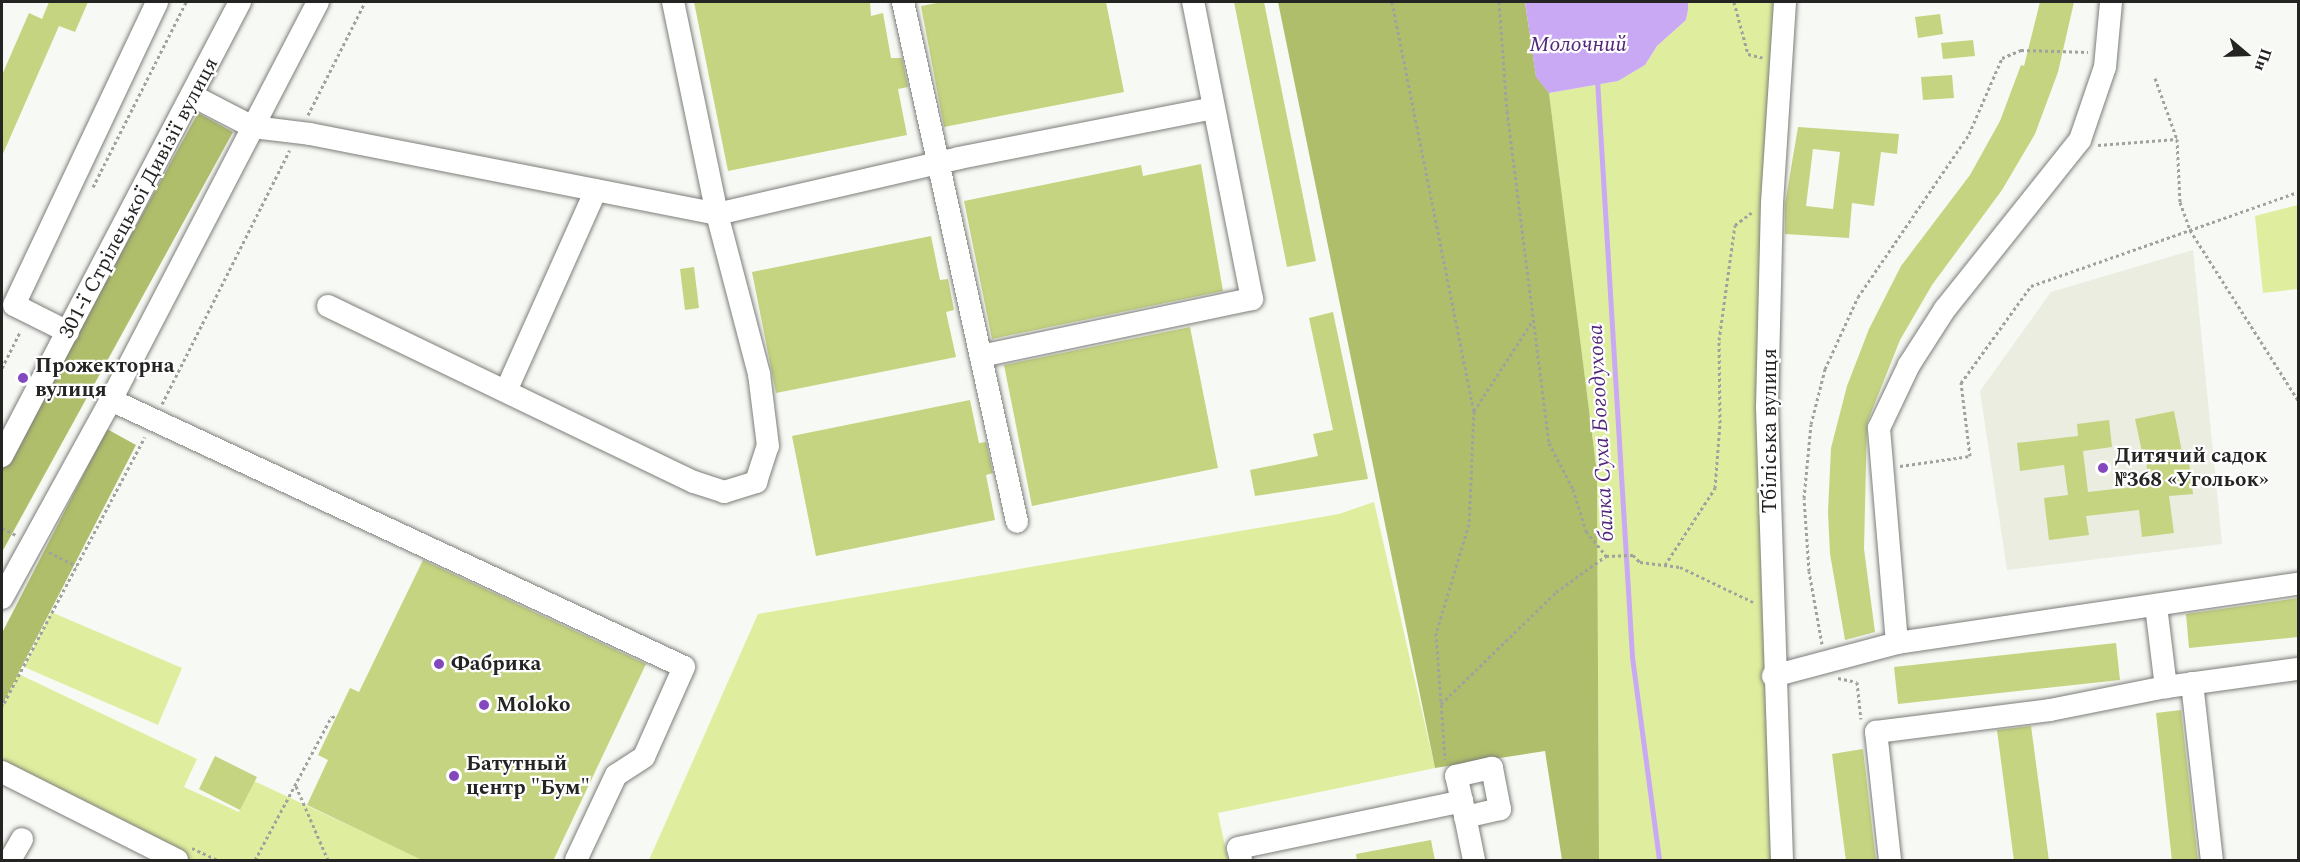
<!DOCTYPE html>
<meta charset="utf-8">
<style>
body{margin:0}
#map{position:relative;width:2300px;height:862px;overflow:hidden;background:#f7f9f4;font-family:Spectral,serif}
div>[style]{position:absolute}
.built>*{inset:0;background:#eaede0}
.green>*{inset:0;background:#dfee9e}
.forest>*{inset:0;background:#afbe6b}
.water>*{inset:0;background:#c9a9f4}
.stream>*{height:5px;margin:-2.5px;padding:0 2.5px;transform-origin:2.5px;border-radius:2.5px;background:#c9a9f4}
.building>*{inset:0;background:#c5d480}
.path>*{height:3px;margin-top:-1.5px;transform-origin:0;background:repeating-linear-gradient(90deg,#a0a29e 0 3px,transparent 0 6px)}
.roads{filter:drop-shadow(0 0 2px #7d7e7a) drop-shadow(0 0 2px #7d7e7a)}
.minor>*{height:22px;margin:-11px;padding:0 11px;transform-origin:11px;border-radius:11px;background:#fff}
.dots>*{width:16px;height:16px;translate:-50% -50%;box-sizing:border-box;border:3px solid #fff;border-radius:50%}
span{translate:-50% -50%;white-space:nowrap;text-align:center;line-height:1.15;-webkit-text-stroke:4.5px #fff;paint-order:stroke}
.street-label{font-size:21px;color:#242523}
.poi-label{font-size:21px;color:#242523;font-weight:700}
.left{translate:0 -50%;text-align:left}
.water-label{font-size:22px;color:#52267b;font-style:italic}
.frame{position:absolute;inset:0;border:3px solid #242523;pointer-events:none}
.north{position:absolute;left:2216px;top:24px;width:60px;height:60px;-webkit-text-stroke:4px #fff;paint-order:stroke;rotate:109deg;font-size:16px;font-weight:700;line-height:24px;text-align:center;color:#242523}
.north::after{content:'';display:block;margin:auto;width:21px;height:27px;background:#242523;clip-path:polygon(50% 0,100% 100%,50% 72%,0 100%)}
</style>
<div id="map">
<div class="built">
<div style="clip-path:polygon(2193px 250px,2222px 544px,2007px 570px,1980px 391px,2051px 292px)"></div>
</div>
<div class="green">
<div style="clip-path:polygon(1688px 2px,1775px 2px,1775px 860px,1599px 860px,1597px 473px,1549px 93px,1618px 81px,1645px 65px,1657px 46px,1686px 20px)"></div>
<div style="clip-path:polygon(2298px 205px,2298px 289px,2263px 293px,2255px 216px)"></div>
<div style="clip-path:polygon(1374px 502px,1435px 768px,1218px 813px,1228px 860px,649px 860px,758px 614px,1339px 514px)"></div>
<div style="clip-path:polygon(51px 612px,182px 668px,158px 725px,24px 667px)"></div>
<div style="clip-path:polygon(6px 668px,197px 759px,184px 787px,239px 812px,254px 781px,376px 838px,553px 860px,179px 860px,2px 760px,2px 677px)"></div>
</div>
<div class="forest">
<div style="clip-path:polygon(1278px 2px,1525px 2px,1536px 76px,1549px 93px,1597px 473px,1599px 860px,1562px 860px,1545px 751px,1435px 768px)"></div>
<div style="clip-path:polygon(198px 113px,233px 132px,2px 552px,2px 470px)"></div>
<div style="clip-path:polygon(107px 429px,136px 445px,2px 705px,2px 633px)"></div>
</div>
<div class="water">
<div style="clip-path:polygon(1525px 2px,1688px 2px,1688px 9px,1686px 20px,1657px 46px,1645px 65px,1618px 81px,1549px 93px,1536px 77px)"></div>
</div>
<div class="stream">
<div style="left:1597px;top:79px;width:579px;rotate:86.53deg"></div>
<div style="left:1632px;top:657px;width:205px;rotate:82.4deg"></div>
</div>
<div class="building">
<div style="clip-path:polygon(49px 2px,88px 2px,75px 32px,59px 26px,2px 156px,2px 75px,29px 13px,42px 19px)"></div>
<div style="clip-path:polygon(694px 2px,870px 2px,871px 16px,883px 13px,891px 58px,902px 58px,908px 87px,898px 89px,907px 135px,728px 171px)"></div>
<div style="clip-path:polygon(942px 2px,1106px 2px,1124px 92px,944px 127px,921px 6px)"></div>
<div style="clip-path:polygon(1234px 2px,1264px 2px,1316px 261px,1287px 267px)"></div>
<div style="clip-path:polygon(2040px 2px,2074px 2px,2058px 72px,2035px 134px,2002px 190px,1932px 285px,1900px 340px,1867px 423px,1864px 549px,1875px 632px,1845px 640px,1830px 554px,1828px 512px,1831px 448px,1847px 386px,1869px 329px,1901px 266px,1970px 175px,2000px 121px,2021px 65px,2024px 66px)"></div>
<div style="clip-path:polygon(1940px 14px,1943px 34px,1918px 38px,1915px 17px)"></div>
<div style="clip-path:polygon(1973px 40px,1975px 56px,1943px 59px,1941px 43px)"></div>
<div style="clip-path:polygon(1952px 75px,1954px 98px,1923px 100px,1921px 77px)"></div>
<div style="clip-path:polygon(evenodd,1798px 127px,1899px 134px,1897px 154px,1881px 152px,1874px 206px,1852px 203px,1849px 238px,1785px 234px,1785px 204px,1798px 127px,1813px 149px,1840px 152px,1833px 209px,1806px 206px,1813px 149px)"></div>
<div style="clip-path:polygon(1201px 164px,1223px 291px,992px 339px,964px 201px,1141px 165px,1143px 176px)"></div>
<div style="clip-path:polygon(931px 236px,940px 280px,948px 279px,954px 310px,946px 312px,956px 357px,776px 393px,752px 272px)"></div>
<div style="clip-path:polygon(694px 267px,699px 308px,685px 310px,680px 269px)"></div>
<div style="clip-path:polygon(1333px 312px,1368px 479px,1255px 496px,1250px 470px,1318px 456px,1313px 434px,1333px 430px,1309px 318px)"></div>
<div style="clip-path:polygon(1190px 327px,1218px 468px,1032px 506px,1004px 365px)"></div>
<div style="clip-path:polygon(970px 400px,979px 443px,986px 442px,993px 473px,986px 475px,995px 520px,816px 556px,792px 436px)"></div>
<div style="clip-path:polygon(2174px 411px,2184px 462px,2189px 462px,2193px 494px,2169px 496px,2174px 533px,2142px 537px,2139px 510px,2086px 516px,2089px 535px,2049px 540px,2044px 498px,2068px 495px,2064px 465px,2020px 471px,2017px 443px,2078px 436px,2077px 424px,2109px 420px,2112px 447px,2083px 451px,2088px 492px,2149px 485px,2145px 452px,2142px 452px,2135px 419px)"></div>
<div style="clip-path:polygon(423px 560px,646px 664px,553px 861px,424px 861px,307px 805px,328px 760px,318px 755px,350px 688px,359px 692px)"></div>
<div style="clip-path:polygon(2298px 598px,2298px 637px,2189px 648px,2186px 614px)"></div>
<div style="clip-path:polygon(2116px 643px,2120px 680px,1898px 704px,1894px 667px)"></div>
<div style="clip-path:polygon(2181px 710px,2198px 861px,2172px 861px,2156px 713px)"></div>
<div style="clip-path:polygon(2031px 726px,2049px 861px,2014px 861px,1997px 730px)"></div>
<div style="clip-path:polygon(1863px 749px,1876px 861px,1846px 861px,1832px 754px)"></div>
<div style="clip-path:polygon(215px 756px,257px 777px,240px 810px,199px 789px)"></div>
<div style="clip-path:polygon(1431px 840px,1435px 861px,1357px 861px,1356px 854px)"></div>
</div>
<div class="path">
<div style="left:1392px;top:2px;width:417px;rotate:78.7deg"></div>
<div style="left:1474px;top:411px;width:113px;rotate:92.5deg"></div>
<div style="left:1469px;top:524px;width:114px;rotate:106.8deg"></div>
<div style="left:1436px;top:633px;width:127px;rotate:85.9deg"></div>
<div style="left:1499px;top:2px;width:109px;rotate:85.8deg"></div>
<div style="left:1507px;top:111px;width:335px;rotate:82.8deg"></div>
<div style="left:1549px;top:443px;width:52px;rotate:62.4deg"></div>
<div style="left:1573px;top:489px;width:44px;rotate:72.8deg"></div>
<div style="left:1586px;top:531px;width:32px;rotate:51deg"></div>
<div style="left:1734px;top:2px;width:54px;rotate:74.9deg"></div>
<div style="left:1748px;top:54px;width:16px;rotate:14deg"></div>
<div style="left:2155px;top:78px;width:65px;rotate:70.2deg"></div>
<div style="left:2177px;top:139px;width:63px;rotate:87.3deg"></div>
<div style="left:2180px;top:202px;width:30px;rotate:70deg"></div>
<div style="left:2190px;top:230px;width:201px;rotate:57.6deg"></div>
<div style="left:308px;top:115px;width:127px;rotate:-63.2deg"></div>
<div style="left:2098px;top:145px;width:79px;rotate:-4.3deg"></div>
<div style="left:93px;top:187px;width:207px;rotate:-63.3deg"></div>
<div style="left:2px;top:368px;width:42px;rotate:-63.4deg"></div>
<div style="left:162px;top:404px;width:284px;rotate:-63.3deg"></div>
<div style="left:1474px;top:411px;width:108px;rotate:-57deg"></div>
<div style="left:1900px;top:466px;width:71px;rotate:-8.1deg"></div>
<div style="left:1970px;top:456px;width:74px;rotate:-97deg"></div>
<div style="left:1961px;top:383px;width:120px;rotate:-54.2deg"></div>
<div style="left:2031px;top:286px;width:283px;rotate:-19.4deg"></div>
<div style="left:2px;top:528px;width:16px;rotate:27deg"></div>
<div style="left:49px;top:552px;width:31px;rotate:27deg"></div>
<div style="left:1665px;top:565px;width:92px;rotate:-57deg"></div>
<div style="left:1715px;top:488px;width:65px;rotate:-85.6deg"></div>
<div style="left:1720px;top:423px;width:83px;rotate:-90.7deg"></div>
<div style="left:1719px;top:340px;width:116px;rotate:-82.1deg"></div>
<div style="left:1735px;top:225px;width:21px;rotate:-37deg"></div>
<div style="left:1822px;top:644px;width:74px;rotate:-100.1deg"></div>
<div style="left:1809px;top:571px;width:73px;rotate:-93.9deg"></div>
<div style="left:1804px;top:498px;width:74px;rotate:-84.6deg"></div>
<div style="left:1811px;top:424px;width:57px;rotate:-75.7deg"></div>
<div style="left:1825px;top:369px;width:79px;rotate:-65.4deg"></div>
<div style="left:1858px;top:297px;width:197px;rotate:-55.7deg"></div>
<div style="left:1969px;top:134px;width:83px;rotate:-66.5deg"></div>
<div style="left:2002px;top:58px;width:21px;rotate:-23deg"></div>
<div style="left:2021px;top:50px;width:67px;rotate:1.7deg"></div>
<div style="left:1838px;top:678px;width:19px;rotate:12deg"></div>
<div style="left:1857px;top:682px;width:37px;rotate:84deg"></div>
<div style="left:2px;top:698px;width:10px;rotate:90deg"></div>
<div style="left:4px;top:703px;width:301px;rotate:-62.1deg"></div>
<div style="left:1441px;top:704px;width:161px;rotate:-44.2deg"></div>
<div style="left:1556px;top:592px;width:62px;rotate:-35.8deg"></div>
<div style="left:1606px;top:556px;width:27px;rotate:-2deg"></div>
<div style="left:1633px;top:555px;width:10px;rotate:45deg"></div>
<div style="left:1640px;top:562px;width:40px;rotate:7.1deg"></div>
<div style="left:1680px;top:567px;width:81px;rotate:25.6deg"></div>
<div style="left:296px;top:786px;width:81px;rotate:66.6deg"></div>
<div style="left:192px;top:848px;width:29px;rotate:25deg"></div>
<div style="left:255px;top:860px;width:163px;rotate:-61.9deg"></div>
<div style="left:332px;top:716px;width:4px;rotate:27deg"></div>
</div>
<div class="roads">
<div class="minor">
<div style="left:318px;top:2px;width:141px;rotate:117.5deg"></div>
<div style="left:253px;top:127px;width:57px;rotate:7deg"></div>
<div style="left:310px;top:134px;width:415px;rotate:11.1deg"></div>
<div style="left:717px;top:214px;width:248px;rotate:-13deg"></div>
<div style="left:959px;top:158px;width:259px;rotate:-11.1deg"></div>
<div style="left:903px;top:2px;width:532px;rotate:77.63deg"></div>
<div style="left:328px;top:306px;width:406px;rotate:25.7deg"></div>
<div style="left:694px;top:482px;width:32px;rotate:18deg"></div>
<div style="left:724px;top:492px;width:34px;rotate:-17deg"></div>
<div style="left:756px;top:482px;width:38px;rotate:-72deg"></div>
<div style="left:768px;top:446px;width:73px;rotate:-97.1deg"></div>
<div style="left:759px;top:374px;width:165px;rotate:-104.7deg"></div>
<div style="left:717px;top:214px;width:217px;rotate:-101.7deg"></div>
<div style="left:68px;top:332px;width:60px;rotate:-153.4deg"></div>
<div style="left:14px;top:305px;width:335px;rotate:-64.7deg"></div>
<div style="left:981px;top:356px;width:277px;rotate:-11.9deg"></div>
<div style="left:1252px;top:299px;width:303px;rotate:-101.2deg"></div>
<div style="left:506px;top:391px;width:220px;rotate:-65.9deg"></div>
<div style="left:111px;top:400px;width:632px;rotate:24.98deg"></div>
<div style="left:684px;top:667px;width:98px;rotate:114deg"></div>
<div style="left:644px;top:757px;width:33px;rotate:147deg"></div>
<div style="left:616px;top:775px;width:94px;rotate:115.2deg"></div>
<div style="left:2px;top:456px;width:513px;rotate:-62.34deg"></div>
<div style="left:2px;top:598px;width:226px;rotate:-61.2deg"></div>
<div style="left:111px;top:400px;width:308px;rotate:-62.5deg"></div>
<div style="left:253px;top:127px;width:68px;rotate:-152.7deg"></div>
<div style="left:2156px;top:606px;width:82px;rotate:83deg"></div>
<div style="left:1897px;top:643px;width:216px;rotate:-94.8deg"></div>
<div style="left:1879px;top:428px;width:70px;rotate:-64.5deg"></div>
<div style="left:1909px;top:365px;width:67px;rotate:-57.3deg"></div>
<div style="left:1945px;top:309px;width:216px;rotate:-51.4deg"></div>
<div style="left:2080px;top:140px;width:77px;rotate:-71.1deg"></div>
<div style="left:2105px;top:67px;width:65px;rotate:-84.7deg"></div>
<div style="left:1773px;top:676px;width:128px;rotate:-14.9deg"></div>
<div style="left:1897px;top:643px;width:405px;rotate:-8.4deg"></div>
<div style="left:2192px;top:683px;width:178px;rotate:83.6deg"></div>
<div style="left:2px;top:772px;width:196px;rotate:26.7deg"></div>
<div style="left:1462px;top:801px;width:26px;rotate:-103deg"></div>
<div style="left:1456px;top:776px;width:37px;rotate:-13deg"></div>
<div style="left:1492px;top:768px;width:42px;rotate:79deg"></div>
<div style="left:1500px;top:809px;width:36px;rotate:167deg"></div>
<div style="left:10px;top:860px;width:24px;rotate:-60deg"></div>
<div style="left:1241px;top:860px;width:12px;rotate:-104deg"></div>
<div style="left:1238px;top:848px;width:229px;rotate:-11.8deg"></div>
<div style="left:1462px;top:801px;width:60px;rotate:78.5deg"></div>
<div style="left:1782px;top:860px;width:453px;rotate:-91.9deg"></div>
<div style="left:1767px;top:407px;width:204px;rotate:-88.6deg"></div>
<div style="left:1772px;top:203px;width:201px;rotate:-86.3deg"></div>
<div style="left:1890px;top:860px;width:129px;rotate:-96.2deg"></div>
<div style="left:1876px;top:732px;width:175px;rotate:-7.2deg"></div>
<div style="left:2050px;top:710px;width:118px;rotate:-11.2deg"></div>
<div style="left:2166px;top:687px;width:133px;rotate:-7.8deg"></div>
</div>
</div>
<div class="dots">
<div style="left:23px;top:378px;background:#8348be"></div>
<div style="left:2103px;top:468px;background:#8348be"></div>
<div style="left:439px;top:664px;background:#8348be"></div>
<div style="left:484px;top:705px;background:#8348be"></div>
<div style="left:454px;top:776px;background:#8348be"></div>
</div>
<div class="street-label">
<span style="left:139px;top:198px;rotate:-62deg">301-ї Стрілецької Дивізії вулиця</span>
<span style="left:1770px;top:431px;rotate:-90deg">Тбіліська вулиця</span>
</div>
<div class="poi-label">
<span class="left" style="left:35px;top:378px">Прожекторна<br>вулиця</span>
<span class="left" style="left:2115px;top:468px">Дитячий садок<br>№368 «Угольок»</span>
<span class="left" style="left:451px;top:664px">Фабрика</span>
<span class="left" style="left:496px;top:705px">Moloko</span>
<span class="left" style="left:466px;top:776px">Батутный<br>центр "Бум"</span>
</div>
<div class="water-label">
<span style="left:1578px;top:45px">Молочний</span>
<span style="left:1601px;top:433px;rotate:-93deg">балка Суха Богодухова</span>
</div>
<div class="frame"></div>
<div class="north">Пн</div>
</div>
